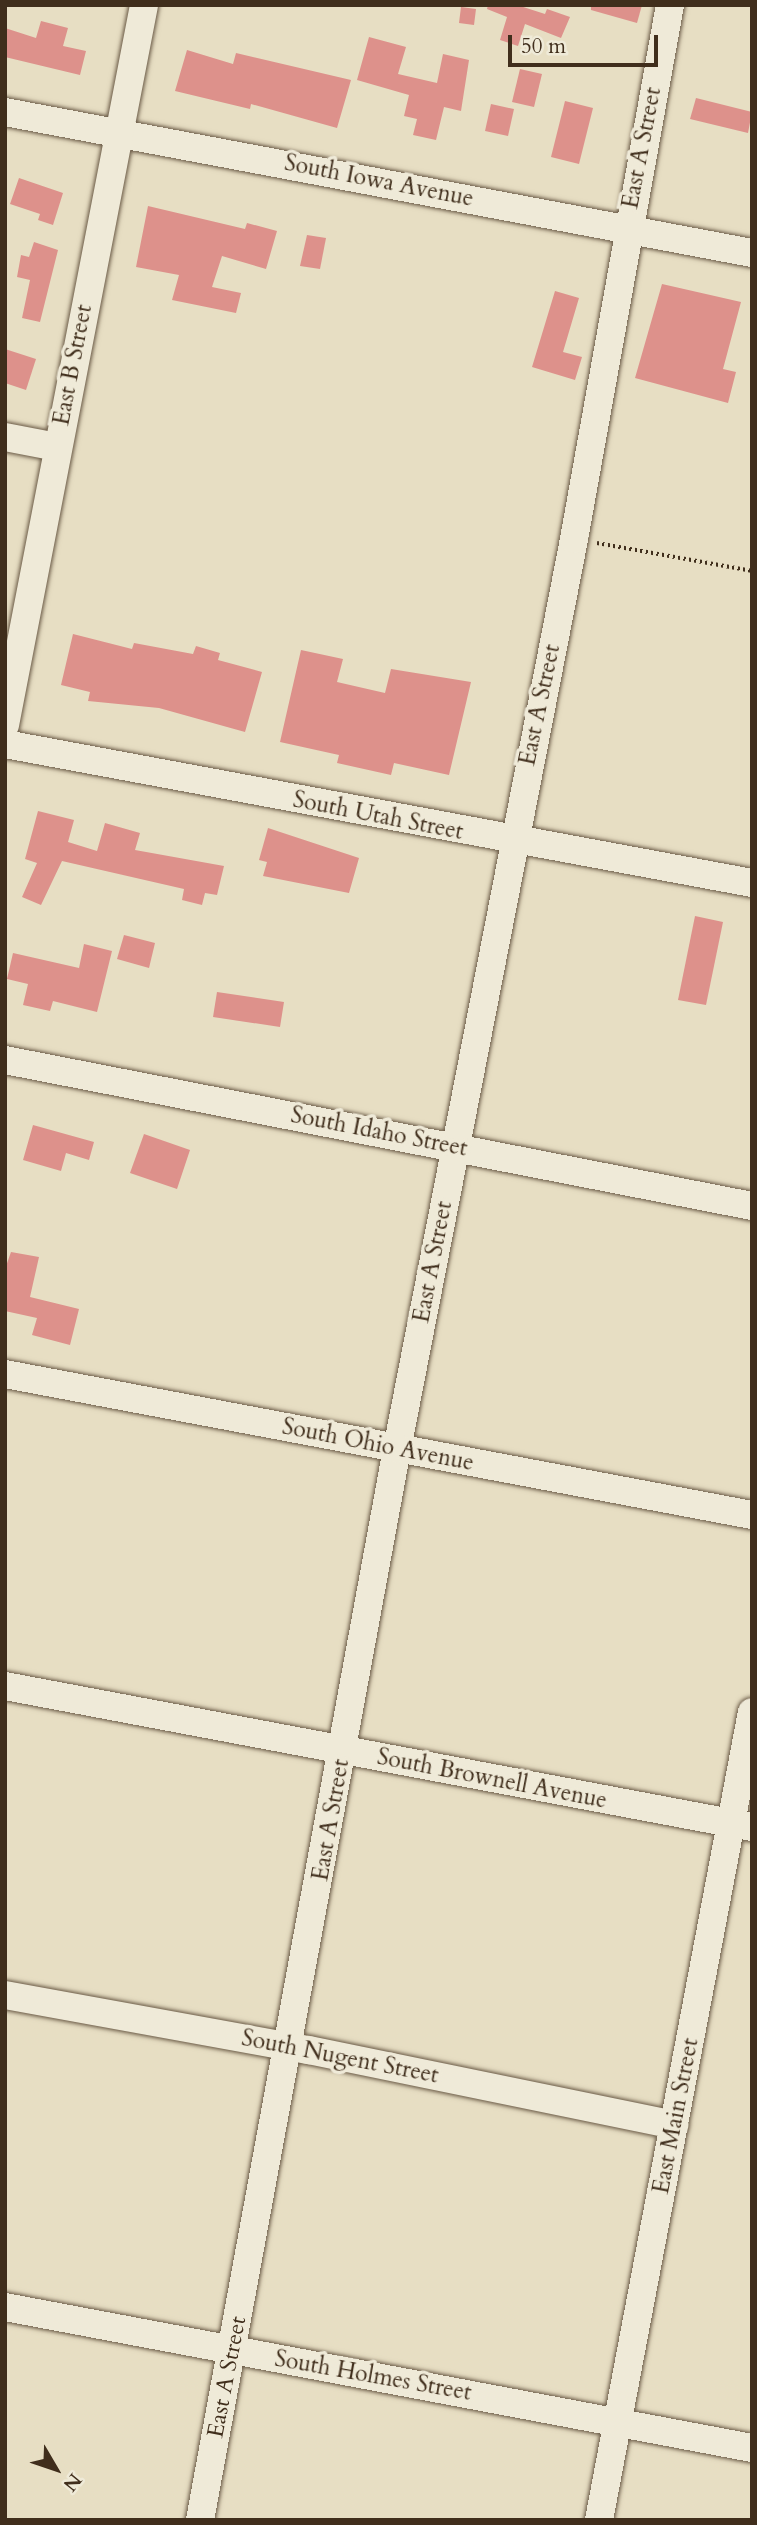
<!DOCTYPE html>
<style>
body{margin:0}
#map{position:relative;width:757px;height:2525px;overflow:hidden;background:#e7dec3;font-family:Cardo,serif}
div>[style]{position:absolute}
.building>*{inset:0;background:#dd918b}
.path>*{height:3.5px;margin-top:-1.75px;transform-origin:0;background:repeating-linear-gradient(90deg,#402e1c 0 2px,transparent 0 5.5px)}
.roads{filter:drop-shadow(0 0 2px #6a5a46) drop-shadow(0 0 2px #6a5a46)}
.minor>*{height:28px;margin:-14px;padding:0 14px;transform-origin:14px;border-radius:14px;background:#efead8}
span{translate:-50% -50%;white-space:nowrap;text-align:center;line-height:1.15;-webkit-text-stroke:7px #efead8;paint-order:stroke}
.street-label{font-size:23px;color:#402e1c}
.frame{position:absolute;inset:0;border:7px solid #402e1c;pointer-events:none}
.north{position:absolute;left:21px;top:2434px;width:70px;height:70px;-webkit-text-stroke:5px #efead8;paint-order:stroke;rotate:129deg;font-size:19px;font-weight:700;line-height:28px;text-align:center;color:#402e1c}
.north::after{content:'';display:block;margin:auto;width:24px;height:32px;background:#402e1c;clip-path:polygon(50% 0,100% 100%,50% 72%,0 100%)}
.scale{position:absolute;left:508px;top:35px;width:150px;height:32px;box-sizing:border-box;border:4px solid #402e1c;border-top:0;padding-left:9px;font-size:21px;line-height:24px;white-space:nowrap;color:#402e1c;-webkit-text-stroke:5px #efead8;paint-order:stroke}
</style>
<div id="map">
<div class="building">
<div style="clip-path:polygon(488px 5px,517px 5px,545px 14px,547px 9px,570px 17px,561px 38px,525px 24px,518px 46px,500px 40px,507px 17px,487px 9px)"></div>
<div style="clip-path:polygon(591px 5px,642px 5px,637px 23px,591px 10px)"></div>
<div style="clip-path:polygon(461px 7px,476px 9px,474px 25px,459px 23px)"></div>
<div style="clip-path:polygon(41px 21px,68px 28px,63px 46px,86px 51px,80px 75px,5px 57px,5px 28px,36px 38px)"></div>
<div style="clip-path:polygon(369px 37px,406px 47px,398px 74px,437px 83px,443px 54px,469px 60px,461px 111px,444px 107px,436px 140px,413px 135px,417px 119px,404px 116px,409px 95px,357px 80px)"></div>
<div style="clip-path:polygon(187px 50px,233px 64px,236px 53px,351px 80px,337px 128px,251px 104px,250px 109px,175px 91px)"></div>
<div style="clip-path:polygon(520px 69px,542px 74px,534px 107px,512px 102px)"></div>
<div style="clip-path:polygon(696px 98px,752px 112px,748px 133px,690px 119px)"></div>
<div style="clip-path:polygon(565px 101px,593px 108px,579px 164px,551px 157px)"></div>
<div style="clip-path:polygon(491px 104px,514px 109px,508px 136px,485px 131px)"></div>
<div style="clip-path:polygon(19px 178px,63px 193px,53px 225px,38px 220px,40px 214px,10px 204px)"></div>
<div style="clip-path:polygon(148px 206px,245px 229px,247px 223px,277px 231px,266px 269px,222px 256px,212px 287px,241px 293px,236px 313px,172px 300px,179px 275px,136px 267px)"></div>
<div style="clip-path:polygon(307px 235px,326px 238px,320px 269px,300px 266px)"></div>
<div style="clip-path:polygon(34px 242px,58px 250px,40px 322px,22px 318px,30px 280px,17px 277px,21px 255px,29px 257px)"></div>
<div style="clip-path:polygon(662px 284px,741px 302px,723px 369px,736px 372px,728px 403px,635px 378px)"></div>
<div style="clip-path:polygon(555px 291px,579px 298px,563px 352px,582px 357px,575px 380px,532px 367px)"></div>
<div style="clip-path:polygon(5px 349px,36px 359px,26px 390px,5px 383px)"></div>
<div style="clip-path:polygon(73px 634px,132px 649px,134px 643px,193px 654px,196px 646px,220px 653px,218px 660px,262px 672px,245px 732px,159px 708px,88px 701px,90px 692px,61px 685px)"></div>
<div style="clip-path:polygon(301px 650px,343px 659px,337px 682px,385px 693px,391px 669px,471px 682px,449px 775px,394px 763px,391px 775px,337px 763px,339px 755px,280px 742px)"></div>
<div style="clip-path:polygon(38px 811px,74px 820px,68px 842px,97px 851px,105px 823px,140px 833px,135px 850px,224px 866px,217px 895px,205px 893px,202px 905px,182px 900px,184px 889px,62px 861px,41px 905px,22px 897px,37px 863px,25px 859px)"></div>
<div style="clip-path:polygon(268px 828px,359px 858px,349px 893px,263px 876px,267px 862px,259px 860px)"></div>
<div style="clip-path:polygon(695px 916px,723px 922px,706px 1005px,678px 1000px)"></div>
<div style="clip-path:polygon(124px 935px,155px 943px,149px 968px,117px 959px)"></div>
<div style="clip-path:polygon(84px 944px,112px 951px,97px 1012px,53px 1001px,50px 1011px,23px 1005px,28px 984px,7px 979px,13px 953px,79px 968px)"></div>
<div style="clip-path:polygon(217px 992px,284px 1002px,280px 1027px,213px 1017px)"></div>
<div style="clip-path:polygon(33px 1125px,94px 1142px,89px 1160px,66px 1153px,61px 1171px,23px 1160px)"></div>
<div style="clip-path:polygon(144px 1134px,190px 1150px,177px 1189px,130px 1173px)"></div>
<div style="clip-path:polygon(11px 1252px,39px 1257px,30px 1297px,79px 1309px,70px 1345px,32px 1335px,37px 1318px,5px 1311px,5px 1269px)"></div>
</div>
<div class="path">
<div style="left:597px;top:543px;width:158px;rotate:10.2deg"></div>
</div>
<div class="roads">
<div class="minor">
<div style="left:5px;top:112px;width:760px;rotate:10.69deg"></div>
<div style="left:5px;top:437px;width:53px;rotate:10.9deg"></div>
<div style="left:5px;top:725px;width:733px;rotate:-79.07deg"></div>
<div style="left:5px;top:744px;width:760px;rotate:10.54deg"></div>
<div style="left:5px;top:1060px;width:761px;rotate:11.06deg"></div>
<div style="left:5px;top:1374px;width:760px;rotate:10.69deg"></div>
<div style="left:5px;top:1686px;width:760px;rotate:10.69deg"></div>
<div style="left:5px;top:1995px;width:309px;rotate:10.3deg"></div>
<div style="left:309px;top:2050px;width:373px;rotate:11.6deg"></div>
<div style="left:5px;top:2307px;width:760px;rotate:10.69deg"></div>
<div style="left:200px;top:2520px;width:1089px;rotate:-79.58deg"></div>
<div style="left:397px;top:1449px;width:927px;rotate:-78.99deg"></div>
<div style="left:574px;top:539px;width:543px;rotate:-79.81deg"></div>
<div style="left:599px;top:2520px;width:822px;rotate:-79.28deg"></div>
</div>
</div>
<div class="street-label">
<span style="left:642px;top:148px;rotate:-79deg">East A Street</span>
<span style="left:379px;top:181px;rotate:11deg">South Iowa Avenue</span>
<span style="left:73px;top:365px;rotate:-79deg">East B Street</span>
<span style="left:540px;top:705px;rotate:-78deg">East A Street</span>
<span style="left:378px;top:816px;rotate:11deg">South Utah Street</span>
<span style="left:379px;top:1132px;rotate:11deg">South Idaho Street</span>
<span style="left:433px;top:1262px;rotate:-79deg">East A Street</span>
<span style="left:378px;top:1445px;rotate:11deg">South Ohio Avenue</span>
<span style="left:492px;top:1779px;rotate:11deg">South Brownell Avenue</span>
<span style="left:331px;top:1820px;rotate:-80deg">East A Street</span>
<span style="left:340px;top:2057px;rotate:11deg">South Nugent Street</span>
<span style="left:676px;top:2116px;rotate:-79deg">East Main Street</span>
<span style="left:373px;top:2376px;rotate:10deg">South Holmes Street</span>
<span style="left:227px;top:2377px;rotate:-79deg">East A Street</span>
</div>
<div class="frame"></div>
<div class="north">N</div>
<div class="scale">50 m</div>
</div>
